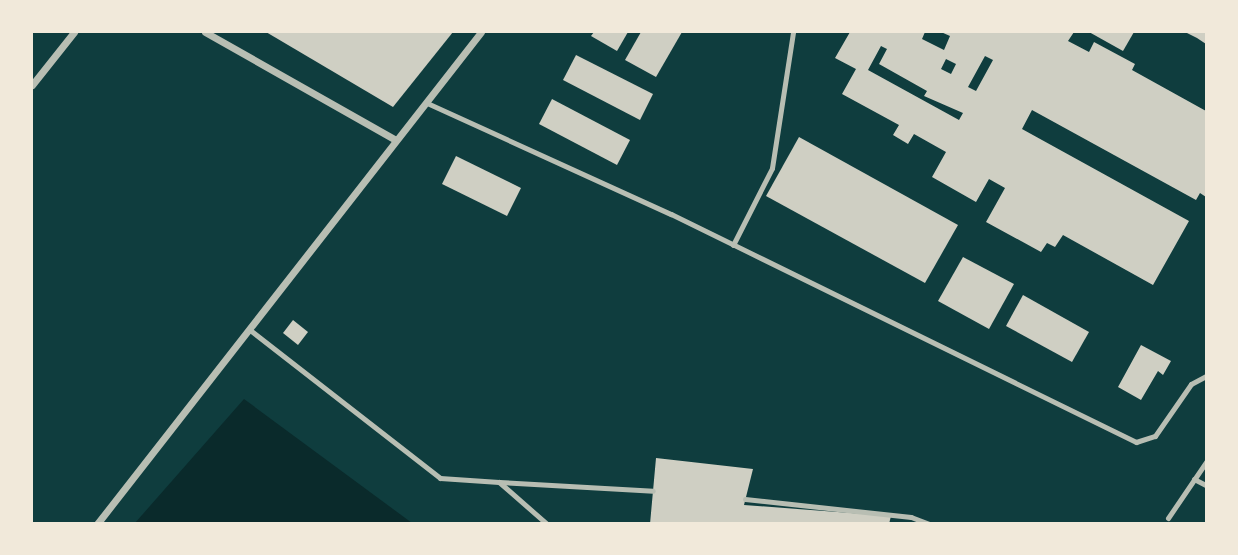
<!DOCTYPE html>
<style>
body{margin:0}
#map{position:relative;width:1238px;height:555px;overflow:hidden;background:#0f3d3e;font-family:"Public Sans",sans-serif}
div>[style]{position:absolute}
.water>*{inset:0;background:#0a2a2b}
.building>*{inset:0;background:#cfcfc3}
.service>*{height:5px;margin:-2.5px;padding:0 2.5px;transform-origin:2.5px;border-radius:2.5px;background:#b8beb3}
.minor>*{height:7px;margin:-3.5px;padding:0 3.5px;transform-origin:3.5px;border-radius:3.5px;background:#b8beb3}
span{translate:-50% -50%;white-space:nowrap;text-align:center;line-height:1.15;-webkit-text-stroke:7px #f1e9da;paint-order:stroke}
.frame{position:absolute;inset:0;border:33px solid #f1e9da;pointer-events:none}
</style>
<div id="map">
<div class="water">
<div style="clip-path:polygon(244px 399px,412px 523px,135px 523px)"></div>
</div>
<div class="building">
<div style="clip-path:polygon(266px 32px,453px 32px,393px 107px)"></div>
<div style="clip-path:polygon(594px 32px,628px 32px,617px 51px,591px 36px)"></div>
<div style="clip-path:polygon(641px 32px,682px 32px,656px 77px,625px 60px)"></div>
<div style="clip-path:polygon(evenodd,850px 32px,925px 32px,922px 39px,944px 50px,950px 36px,941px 32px,1074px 32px,1068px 41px,1089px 52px,1094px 42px,1135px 64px,1132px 70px,1206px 111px,1206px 197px,1200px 193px,1196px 200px,1032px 110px,1022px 129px,1189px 221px,1153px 285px,1063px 235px,1055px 247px,1047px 243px,1041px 252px,986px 222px,1005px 188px,989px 179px,976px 202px,932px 177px,946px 152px,914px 134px,908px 144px,893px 135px,899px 125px,842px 94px,856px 69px,835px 58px,850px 32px,881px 46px,887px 49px,879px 64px,927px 91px,924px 96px,963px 113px,959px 120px,868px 70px,881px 46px,850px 32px,985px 56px,993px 60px,976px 91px,968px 87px,985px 56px,850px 32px,946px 59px,956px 64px,951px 74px,941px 69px,946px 59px)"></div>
<div style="clip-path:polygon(1089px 32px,1134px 32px,1123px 51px)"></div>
<div style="clip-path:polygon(1185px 32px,1206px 32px,1206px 44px,1197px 38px)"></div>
<div style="clip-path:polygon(576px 55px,653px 94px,640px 120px,563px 80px)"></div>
<div style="clip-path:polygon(552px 99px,630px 140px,617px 165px,539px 124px)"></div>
<div style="clip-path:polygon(799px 137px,958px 225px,925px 283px,766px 196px)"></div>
<div style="clip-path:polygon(456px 156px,521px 188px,507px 216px,442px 184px)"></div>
<div style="clip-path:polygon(963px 257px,1014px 284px,989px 329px,938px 301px)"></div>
<div style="clip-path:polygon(1023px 295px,1089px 332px,1072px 362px,1006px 326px)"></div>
<div style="clip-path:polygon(293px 320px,308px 332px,298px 345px,283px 333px)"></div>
<div style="clip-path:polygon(1141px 345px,1171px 361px,1163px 375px,1158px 371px,1141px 400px,1118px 387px)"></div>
<div style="clip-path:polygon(656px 458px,753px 469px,744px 505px,891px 516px,889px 524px,650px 524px)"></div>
</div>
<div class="service">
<div style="left:427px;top:103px;width:268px;rotate:24.5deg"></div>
<div style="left:671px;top:214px;width:518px;rotate:26.12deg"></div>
<div style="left:1136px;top:442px;width:20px;rotate:-18deg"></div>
<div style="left:1155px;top:436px;width:63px;rotate:-55.3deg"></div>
<div style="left:1191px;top:384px;width:17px;rotate:-28deg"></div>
<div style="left:733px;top:245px;width:86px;rotate:-63.1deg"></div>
<div style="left:772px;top:168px;width:138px;rotate:-81.2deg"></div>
<div style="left:250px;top:330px;width:241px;rotate:37.9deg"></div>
<div style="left:440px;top:478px;width:59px;rotate:3.9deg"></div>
<div style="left:499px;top:482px;width:64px;rotate:41.2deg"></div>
<div style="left:1194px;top:479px;width:13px;rotate:27deg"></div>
<div style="left:499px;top:482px;width:154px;rotate:3.3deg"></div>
<div style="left:745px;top:499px;width:167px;rotate:6.2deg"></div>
<div style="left:911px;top:517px;width:19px;rotate:21deg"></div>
<div style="left:1168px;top:518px;width:68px;rotate:-55.8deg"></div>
</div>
<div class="minor">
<div style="left:205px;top:32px;width:219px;rotate:29.5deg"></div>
<div style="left:32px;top:85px;width:68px;rotate:-51.6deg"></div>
<div style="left:97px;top:524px;width:624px;rotate:-52.03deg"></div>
</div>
<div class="frame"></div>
</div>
